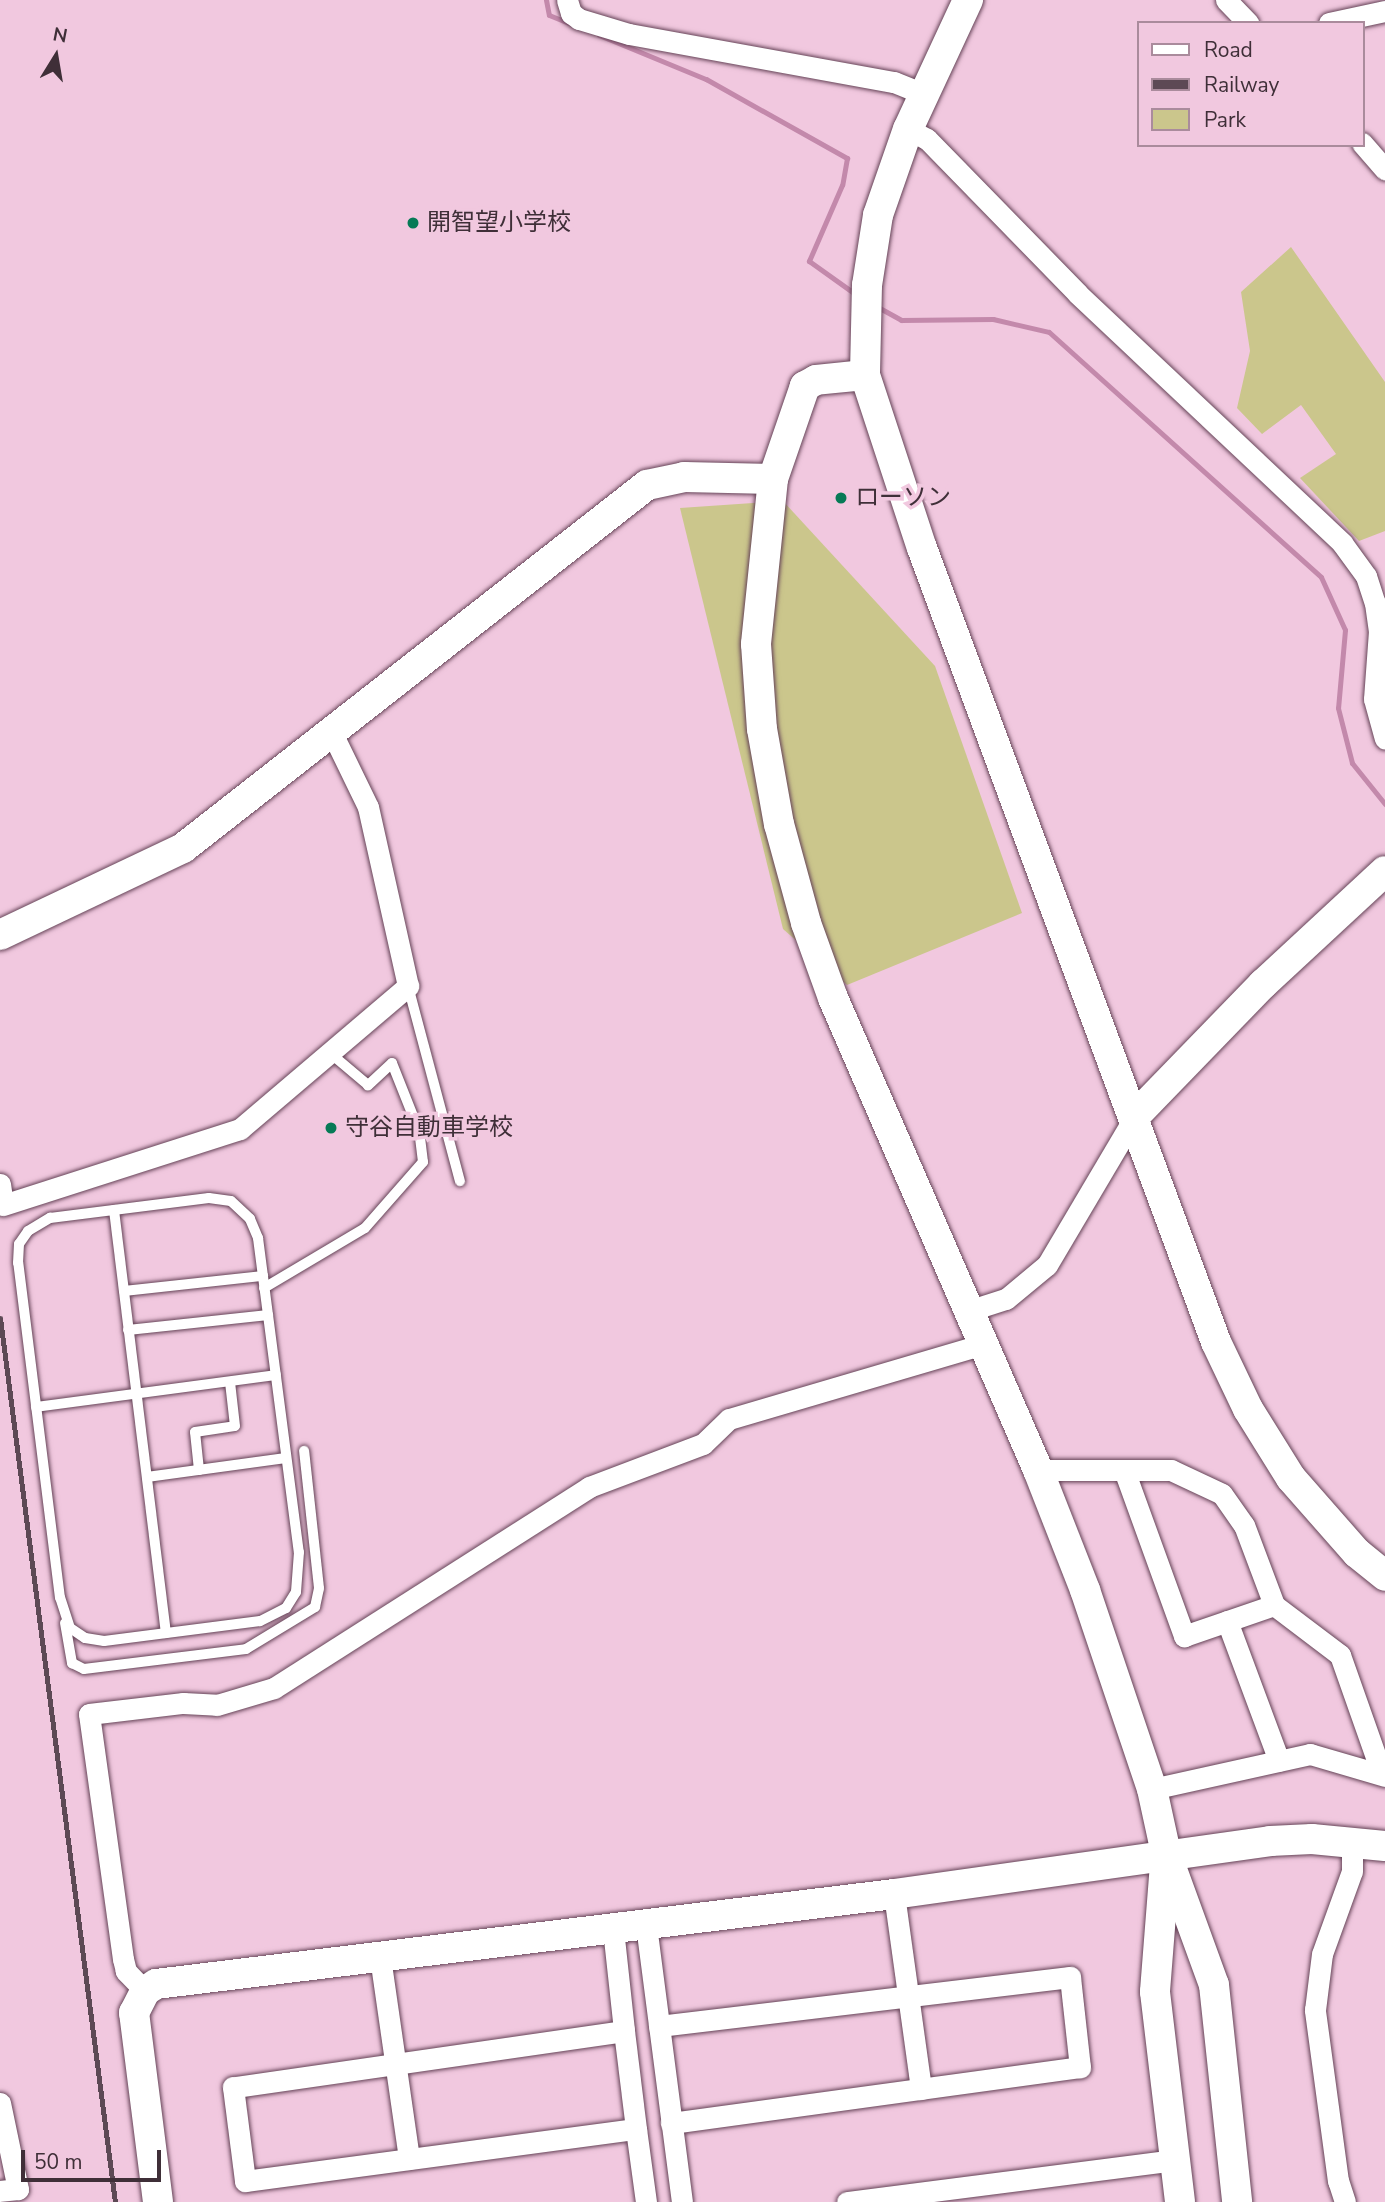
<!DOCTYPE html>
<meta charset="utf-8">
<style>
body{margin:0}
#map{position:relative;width:1385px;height:2202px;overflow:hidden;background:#f1c8df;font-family:"Nunito Sans","Noto Sans JP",sans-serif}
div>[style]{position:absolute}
.green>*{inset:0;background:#cbc68c}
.stream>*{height:5px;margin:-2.5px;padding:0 2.5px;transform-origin:2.5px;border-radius:2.5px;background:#c389ab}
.roads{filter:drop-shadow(0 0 2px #654357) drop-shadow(0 0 2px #654357)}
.lane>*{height:10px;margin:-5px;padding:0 5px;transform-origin:5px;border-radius:5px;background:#fff}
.street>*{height:21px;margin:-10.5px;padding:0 10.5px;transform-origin:10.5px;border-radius:10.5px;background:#fff}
.secondary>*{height:30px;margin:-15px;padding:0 15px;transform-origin:15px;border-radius:15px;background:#fff}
.rail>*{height:5px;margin:-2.5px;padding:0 2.5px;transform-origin:2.5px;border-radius:2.5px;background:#5d4955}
.dots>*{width:19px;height:19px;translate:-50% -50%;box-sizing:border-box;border:4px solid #f1c8df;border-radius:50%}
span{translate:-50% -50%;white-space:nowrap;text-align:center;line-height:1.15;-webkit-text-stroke:7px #f1c8df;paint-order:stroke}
.poi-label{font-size:24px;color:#3f2f38}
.left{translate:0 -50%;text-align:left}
.legend{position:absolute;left:1137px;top:21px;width:228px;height:126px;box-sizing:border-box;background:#f1c8df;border:2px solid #aa8b9c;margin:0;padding:9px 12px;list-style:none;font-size:21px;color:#3f2f38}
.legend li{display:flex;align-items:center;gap:14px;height:35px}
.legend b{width:35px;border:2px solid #aa8b9c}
.north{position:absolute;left:21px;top:21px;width:70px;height:70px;-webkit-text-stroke:5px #f1c8df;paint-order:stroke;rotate:11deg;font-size:19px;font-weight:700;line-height:28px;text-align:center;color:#3f2f38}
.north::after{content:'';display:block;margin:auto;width:24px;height:32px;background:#3f2f38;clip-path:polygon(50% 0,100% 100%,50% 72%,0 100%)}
.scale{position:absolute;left:21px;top:2150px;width:140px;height:32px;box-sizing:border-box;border:4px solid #3f2f38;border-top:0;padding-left:9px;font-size:21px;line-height:24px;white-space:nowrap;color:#3f2f38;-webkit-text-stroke:5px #f1c8df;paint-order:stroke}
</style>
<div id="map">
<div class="green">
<div style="clip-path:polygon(1291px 247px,1385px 382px,1385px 531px,1359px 541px,1300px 478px,1336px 454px,1301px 405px,1262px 434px,1237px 408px,1250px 351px,1241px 292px)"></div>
<div style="clip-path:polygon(783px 501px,935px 666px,1022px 913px,847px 985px,783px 929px,680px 508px)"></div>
</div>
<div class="stream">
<div style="left:546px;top:0;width:15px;rotate:79deg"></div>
<div style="left:549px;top:15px;width:24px;rotate:22deg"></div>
<div style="left:599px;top:35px;width:116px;rotate:22.4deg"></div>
<div style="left:706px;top:79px;width:162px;rotate:29.3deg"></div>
<div style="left:847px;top:158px;width:27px;rotate:100deg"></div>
<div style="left:842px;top:185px;width:83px;rotate:113.5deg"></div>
<div style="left:809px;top:261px;width:60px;rotate:35.5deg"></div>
<div style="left:876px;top:306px;width:29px;rotate:29deg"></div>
<div style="left:901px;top:320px;width:92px;rotate:-0.6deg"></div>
<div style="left:993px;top:319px;width:57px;rotate:13.1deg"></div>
<div style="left:1049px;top:332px;width:366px;rotate:42deg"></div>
<div style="left:1321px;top:577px;width:58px;rotate:65.6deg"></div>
<div style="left:1345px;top:630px;width:78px;rotate:95.1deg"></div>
<div style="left:1338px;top:708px;width:57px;rotate:75.7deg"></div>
<div style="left:1352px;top:763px;width:53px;rotate:51.2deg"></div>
</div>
<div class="roads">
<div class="lane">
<div style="left:408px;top:986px;width:202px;rotate:75.1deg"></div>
<div style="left:209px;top:1198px;width:22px;rotate:8deg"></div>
<div style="left:231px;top:1201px;width:26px;rotate:43deg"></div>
<div style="left:250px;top:1219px;width:21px;rotate:67deg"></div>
<div style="left:258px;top:1238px;width:317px;rotate:82.6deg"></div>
<div style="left:299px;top:1552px;width:40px;rotate:94.3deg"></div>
<div style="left:296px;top:1592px;width:19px;rotate:122deg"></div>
<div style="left:286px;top:1608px;width:29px;rotate:153deg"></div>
<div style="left:260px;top:1621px;width:157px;rotate:172.7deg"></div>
<div style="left:104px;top:1641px;width:19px;rotate:-171deg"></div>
<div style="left:85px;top:1638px;width:18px;rotate:-146deg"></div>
<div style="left:70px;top:1628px;width:32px;rotate:-108deg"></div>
<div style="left:60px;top:1598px;width:338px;rotate:-97.1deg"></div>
<div style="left:18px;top:1263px;width:19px;rotate:-87deg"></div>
<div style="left:19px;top:1244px;width:16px;rotate:-55deg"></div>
<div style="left:28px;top:1231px;width:26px;rotate:-31deg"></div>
<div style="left:50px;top:1218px;width:160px;rotate:-7.2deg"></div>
<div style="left:114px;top:1210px;width:426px;rotate:83deg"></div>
<div style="left:264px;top:1288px;width:117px;rotate:-30.7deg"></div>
<div style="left:365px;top:1228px;width:88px;rotate:-48.7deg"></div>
<div style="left:423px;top:1162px;width:31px;rotate:-97deg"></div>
<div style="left:419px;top:1131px;width:73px;rotate:-111.7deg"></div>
<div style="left:392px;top:1063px;width:33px;rotate:137deg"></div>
<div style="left:368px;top:1085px;width:50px;rotate:-139.9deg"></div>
<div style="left:124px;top:1291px;width:140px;rotate:-6.2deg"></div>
<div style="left:128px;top:1330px;width:141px;rotate:-6.1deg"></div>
<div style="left:36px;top:1407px;width:242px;rotate:-7.6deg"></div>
<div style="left:199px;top:1470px;width:38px;rotate:-96deg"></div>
<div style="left:195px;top:1432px;width:40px;rotate:-8.5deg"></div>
<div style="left:235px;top:1426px;width:44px;rotate:-96.5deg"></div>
<div style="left:147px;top:1477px;width:140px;rotate:-7.8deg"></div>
<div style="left:65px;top:1623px;width:41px;rotate:80.1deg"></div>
<div style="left:72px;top:1663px;width:13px;rotate:27deg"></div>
<div style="left:84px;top:1669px;width:163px;rotate:-7deg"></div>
<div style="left:246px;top:1649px;width:81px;rotate:-31.3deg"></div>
<div style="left:315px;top:1607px;width:19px;rotate:-78deg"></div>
<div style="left:319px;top:1588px;width:138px;rotate:-96.2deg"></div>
</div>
<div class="street">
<div style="left:567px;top:0;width:14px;rotate:73deg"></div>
<div style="left:571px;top:13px;width:10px;rotate:37deg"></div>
<div style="left:579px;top:19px;width:52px;rotate:16.7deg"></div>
<div style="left:629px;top:34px;width:269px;rotate:10.3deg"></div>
<div style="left:894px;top:82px;width:32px;rotate:22deg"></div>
<div style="left:1226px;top:0;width:32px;rotate:46deg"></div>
<div style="left:1329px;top:23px;width:57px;rotate:-12.1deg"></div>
<div style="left:908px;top:129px;width:21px;rotate:28deg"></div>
<div style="left:927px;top:139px;width:216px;rotate:45.7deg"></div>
<div style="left:1078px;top:294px;width:363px;rotate:43.3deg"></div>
<div style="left:1342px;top:543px;width:41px;rotate:54deg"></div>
<div style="left:1366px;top:576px;width:28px;rotate:72deg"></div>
<div style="left:1375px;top:603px;width:28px;rotate:82deg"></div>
<div style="left:1379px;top:631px;width:68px;rotate:94.2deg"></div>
<div style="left:1374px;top:699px;width:41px;rotate:74.6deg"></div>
<div style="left:1362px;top:143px;width:35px;rotate:49deg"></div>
<div style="left:0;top:1184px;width:21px;rotate:82deg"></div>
<div style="left:3px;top:1205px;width:249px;rotate:-17.8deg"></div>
<div style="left:240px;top:1129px;width:221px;rotate:-40.4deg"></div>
<div style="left:408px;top:986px;width:183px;rotate:-102.6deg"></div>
<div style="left:368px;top:807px;width:82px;rotate:-115.9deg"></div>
<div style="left:968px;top:1311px;width:40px;rotate:-18deg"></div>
<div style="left:1006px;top:1299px;width:53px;rotate:-39.7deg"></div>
<div style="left:1047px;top:1265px;width:173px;rotate:-59.4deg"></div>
<div style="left:1038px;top:1470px;width:133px"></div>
<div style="left:1171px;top:1470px;width:56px;rotate:25.2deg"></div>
<div style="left:1222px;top:1494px;width:38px;rotate:55deg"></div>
<div style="left:1244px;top:1525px;width:85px;rotate:69.4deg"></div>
<div style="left:1274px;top:1605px;width:83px;rotate:37.1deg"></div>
<div style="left:1340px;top:1655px;width:126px;rotate:70.6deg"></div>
<div style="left:1124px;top:1470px;width:177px;rotate:70.1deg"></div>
<div style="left:1184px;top:1636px;width:95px;rotate:-19deg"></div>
<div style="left:1227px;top:1621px;width:149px;rotate:69.6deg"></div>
<div style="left:1152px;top:1789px;width:162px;rotate:-12.5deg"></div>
<div style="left:1310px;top:1754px;width:78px;rotate:16.3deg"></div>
<div style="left:894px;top:1894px;width:197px;rotate:82.1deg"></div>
<div style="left:646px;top:1925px;width:279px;rotate:82.6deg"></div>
<div style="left:613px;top:1929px;width:103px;rotate:83.8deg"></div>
<div style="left:624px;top:2031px;width:395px;rotate:171.8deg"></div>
<div style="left:233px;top:2087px;width:95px;rotate:82.7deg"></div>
<div style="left:245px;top:2181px;width:394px;rotate:-7.6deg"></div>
<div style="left:636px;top:2129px;width:74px;rotate:82.2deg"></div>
<div style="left:380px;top:1957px;width:204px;rotate:81.8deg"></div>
<div style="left:145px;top:1991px;width:28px;rotate:-134deg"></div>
<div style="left:126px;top:1971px;width:12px;rotate:-104deg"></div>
<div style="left:123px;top:1959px;width:247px;rotate:-97.9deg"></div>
<div style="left:89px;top:1714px;width:95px;rotate:-6.7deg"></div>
<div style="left:183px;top:1703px;width:34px;rotate:3deg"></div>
<div style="left:217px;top:1705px;width:59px;rotate:-16.6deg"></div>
<div style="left:274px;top:1688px;width:374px;rotate:-32.5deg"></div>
<div style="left:589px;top:1487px;width:122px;rotate:-20.7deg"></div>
<div style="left:703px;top:1444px;width:36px;rotate:-44deg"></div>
<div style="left:729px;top:1419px;width:263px;rotate:-16.4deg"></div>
<div style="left:659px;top:2026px;width:414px;rotate:-6.8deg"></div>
<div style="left:1070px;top:1977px;width:91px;rotate:83.7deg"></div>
<div style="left:1080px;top:2067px;width:413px;rotate:172.2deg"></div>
<div style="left:624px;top:2031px;width:99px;rotate:83deg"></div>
<div style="left:0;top:2103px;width:88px;rotate:78.2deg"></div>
<div style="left:18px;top:2189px;width:18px;rotate:174deg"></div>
<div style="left:847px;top:2202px;width:330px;rotate:-7.3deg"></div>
<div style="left:1345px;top:2202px;width:22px;rotate:-108deg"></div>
<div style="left:1338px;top:2181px;width:173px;rotate:-97.7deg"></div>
<div style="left:1315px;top:2010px;width:56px;rotate:-82.9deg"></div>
<div style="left:1322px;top:1954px;width:88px;rotate:-70.1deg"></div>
<div style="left:1352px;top:1871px;width:30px;rotate:-90deg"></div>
</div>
<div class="secondary">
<div style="left:968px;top:0;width:142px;rotate:114.9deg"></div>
<div style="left:908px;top:129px;width:91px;rotate:109.2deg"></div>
<div style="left:878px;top:215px;width:71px;rotate:98.9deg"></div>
<div style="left:867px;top:285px;width:90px;rotate:91.3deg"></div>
<div style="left:865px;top:375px;width:182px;rotate:71.8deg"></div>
<div style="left:922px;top:548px;width:847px;rotate:69.68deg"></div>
<div style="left:1216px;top:1342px;width:74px;rotate:64.5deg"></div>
<div style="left:1248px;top:1409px;width:81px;rotate:58.1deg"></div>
<div style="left:1291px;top:1478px;width:100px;rotate:48.7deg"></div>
<div style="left:1357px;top:1553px;width:36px;rotate:39deg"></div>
<div style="left:865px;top:375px;width:49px;rotate:174.2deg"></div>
<div style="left:816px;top:380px;width:13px;rotate:151deg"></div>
<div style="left:805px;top:386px;width:98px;rotate:109deg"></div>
<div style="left:773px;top:479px;width:166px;rotate:95.9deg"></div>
<div style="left:756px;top:644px;width:85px;rotate:86deg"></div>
<div style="left:762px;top:729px;width:97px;rotate:79.9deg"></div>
<div style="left:779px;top:824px;width:103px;rotate:74.7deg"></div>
<div style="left:806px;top:923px;width:80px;rotate:70.2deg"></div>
<div style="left:833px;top:998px;width:515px;rotate:66.52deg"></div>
<div style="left:1038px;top:1470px;width:129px;rotate:68.6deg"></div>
<div style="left:1085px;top:1590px;width:210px;rotate:71.4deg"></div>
<div style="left:1152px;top:1789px;width:66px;rotate:77.7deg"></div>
<div style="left:1166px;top:1853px;width:140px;rotate:70deg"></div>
<div style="left:1214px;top:1985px;width:218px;rotate:83.9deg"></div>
<div style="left:0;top:935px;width:203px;rotate:-25.4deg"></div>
<div style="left:183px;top:848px;width:589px;rotate:-38.04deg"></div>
<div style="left:647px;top:485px;width:38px;rotate:-12deg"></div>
<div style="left:684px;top:477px;width:89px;rotate:1.3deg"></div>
<div style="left:1135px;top:1116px;width:184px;rotate:-45.9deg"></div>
<div style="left:1263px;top:984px;width:166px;rotate:-42.8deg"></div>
<div style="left:1165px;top:1864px;width:128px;rotate:94.5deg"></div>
<div style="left:1155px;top:1992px;width:211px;rotate:83.2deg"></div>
<div style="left:158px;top:2202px;width:191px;rotate:-97.2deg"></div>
<div style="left:134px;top:2013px;width:25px;rotate:-63deg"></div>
<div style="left:145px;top:1991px;width:13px;rotate:-32deg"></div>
<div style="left:156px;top:1984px;width:743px;rotate:-6.95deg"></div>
<div style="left:894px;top:1894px;width:380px;rotate:-8deg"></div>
<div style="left:1270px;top:1841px;width:42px;rotate:-2.7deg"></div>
<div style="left:1312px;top:1839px;width:73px;rotate:5.5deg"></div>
</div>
</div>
<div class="rail">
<div style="left:0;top:1318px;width:891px;rotate:82.59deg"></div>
</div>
<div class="dots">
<div style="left:413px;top:223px;background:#067a56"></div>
<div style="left:841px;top:498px;background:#067a56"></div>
<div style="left:331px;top:1128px;background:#067a56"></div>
</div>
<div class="poi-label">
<span class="left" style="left:427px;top:223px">開智望小学校</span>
<span class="left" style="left:855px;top:498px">ローソン</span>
<span class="left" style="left:345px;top:1128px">守谷自動車学校</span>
</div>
<ul class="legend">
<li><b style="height:9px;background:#fff"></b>Road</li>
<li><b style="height:9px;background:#5d4955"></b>Railway</li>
<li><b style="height:19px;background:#cbc68c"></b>Park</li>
</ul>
<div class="north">N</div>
<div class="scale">50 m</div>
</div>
